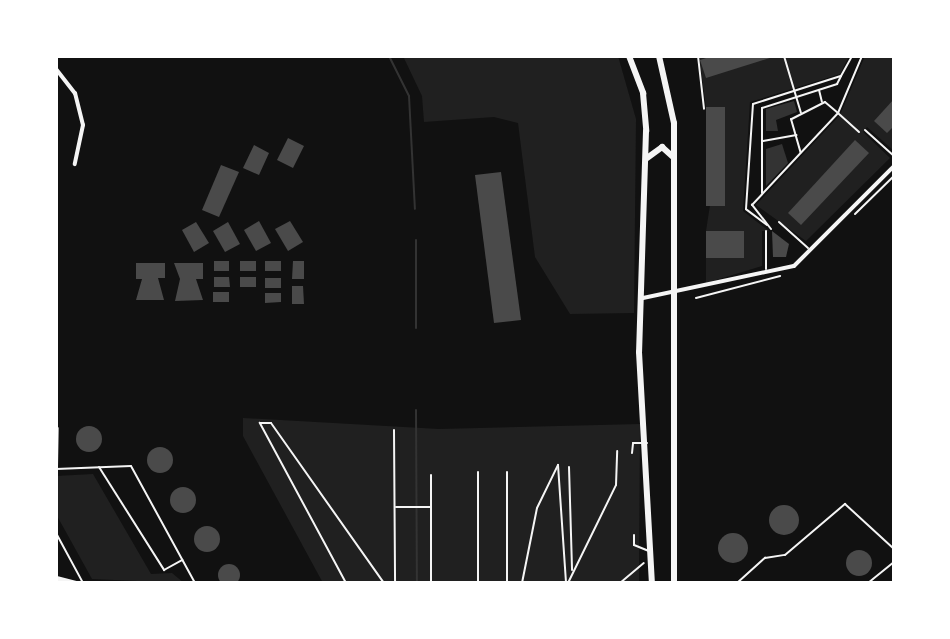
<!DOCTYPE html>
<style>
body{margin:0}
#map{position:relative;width:950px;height:639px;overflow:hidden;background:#111;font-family:"IBM Plex Sans",sans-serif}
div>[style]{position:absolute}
.green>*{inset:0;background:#202020}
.water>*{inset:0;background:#333}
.stream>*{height:2px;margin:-1px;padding:0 1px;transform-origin:1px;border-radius:1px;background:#333}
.building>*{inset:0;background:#4a4a4a}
.round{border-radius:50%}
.path>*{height:2px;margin:-1px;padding:0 1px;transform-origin:1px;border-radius:1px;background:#f5f5f5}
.service>*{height:2px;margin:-1px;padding:0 1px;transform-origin:1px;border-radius:1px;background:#f5f5f5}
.minor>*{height:4px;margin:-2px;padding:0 2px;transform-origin:2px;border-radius:2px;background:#f5f5f5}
.tertiary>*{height:5px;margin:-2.5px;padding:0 2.5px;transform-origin:2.5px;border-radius:2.5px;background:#f5f5f5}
.primary>*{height:6px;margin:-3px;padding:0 3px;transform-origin:3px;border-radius:3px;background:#f5f5f5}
span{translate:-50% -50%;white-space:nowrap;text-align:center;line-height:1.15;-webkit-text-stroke:8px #fff;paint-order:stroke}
.frame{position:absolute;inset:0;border:58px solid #fff;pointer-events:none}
</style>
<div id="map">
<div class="green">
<div style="clip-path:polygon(403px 56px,618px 56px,636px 119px,634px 313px,570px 314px,535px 257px,518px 123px,494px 117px,424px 122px,422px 96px)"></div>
<div style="clip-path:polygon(699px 56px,849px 56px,840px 74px,750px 102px,743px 211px,769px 231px,762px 231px,762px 266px,706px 283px,706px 258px,744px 231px,706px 231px,725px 108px,706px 107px)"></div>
<div style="clip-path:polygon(865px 56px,894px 56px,894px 151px,867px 127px,863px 132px,890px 158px,806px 241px,756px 205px,840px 115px)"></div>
<div style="clip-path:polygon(243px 418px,439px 429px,640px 424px,639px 583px,323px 583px,243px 436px)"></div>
<div style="clip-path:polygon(93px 474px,151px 574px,172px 573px,184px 583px,92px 579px,56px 514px,56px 476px)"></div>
</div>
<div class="water">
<div style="clip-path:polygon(794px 101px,797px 112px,776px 120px,778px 131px,766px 131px,766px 109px)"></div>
<div style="clip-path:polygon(782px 144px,788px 163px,766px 186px,766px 149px)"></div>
</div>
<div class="stream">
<div style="left:389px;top:56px;width:45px;rotate:63.4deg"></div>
<div style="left:409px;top:96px;width:113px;rotate:87deg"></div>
<div style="left:416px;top:328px;width:88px;rotate:-90deg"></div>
<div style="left:416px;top:410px;width:173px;rotate:89.7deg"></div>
</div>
<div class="building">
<div style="clip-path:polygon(712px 56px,773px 56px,773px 57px,706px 78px,700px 60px)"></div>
<div style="clip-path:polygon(894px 99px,894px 126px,887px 133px,874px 121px)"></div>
<div style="clip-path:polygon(706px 107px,725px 107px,725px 206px,706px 206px)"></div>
<div style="clip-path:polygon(288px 138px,304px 146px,293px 168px,277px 160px)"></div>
<div style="clip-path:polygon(855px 140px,869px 153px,801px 225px,788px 213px)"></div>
<div style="clip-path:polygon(254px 145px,269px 153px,259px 175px,243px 168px)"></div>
<div style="clip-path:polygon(221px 165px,239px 172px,219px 217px,202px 210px)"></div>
<div style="clip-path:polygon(501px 172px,521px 320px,494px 323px,475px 175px)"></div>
<div style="clip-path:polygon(259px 221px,271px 243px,256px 251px,244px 230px)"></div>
<div style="clip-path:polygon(290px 221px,303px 242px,288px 251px,275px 229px)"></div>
<div style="clip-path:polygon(196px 222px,209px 243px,194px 252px,182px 230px)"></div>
<div style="clip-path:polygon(228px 222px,240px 244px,225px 252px,213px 231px)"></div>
<div style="clip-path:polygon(706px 231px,744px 231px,744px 258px,706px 258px)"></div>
<div style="clip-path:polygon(772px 231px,789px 244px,786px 257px,773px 257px)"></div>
<div style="clip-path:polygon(214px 261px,229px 261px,229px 271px,214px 271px)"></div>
<div style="clip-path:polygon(240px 261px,256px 261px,256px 271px,240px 271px)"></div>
<div style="clip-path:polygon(265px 261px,281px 261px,281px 271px,265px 271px)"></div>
<div style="clip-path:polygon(293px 261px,304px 261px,304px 279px,292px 279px)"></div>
<div style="clip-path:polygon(136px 263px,165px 263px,165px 278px,158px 278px,164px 300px,136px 300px,142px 279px,136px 279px)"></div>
<div style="clip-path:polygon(174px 263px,203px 263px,203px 279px,196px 279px,203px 300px,175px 301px,180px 279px)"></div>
<div style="clip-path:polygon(214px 277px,229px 277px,230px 287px,214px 287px)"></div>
<div style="clip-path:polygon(240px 277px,256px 277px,256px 287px,240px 287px)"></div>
<div style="clip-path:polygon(265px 278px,281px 278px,281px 288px,265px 288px)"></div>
<div style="clip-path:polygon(292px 286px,303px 286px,304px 304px,292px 304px)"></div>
<div style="clip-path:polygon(213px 292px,229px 292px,229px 302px,213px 302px)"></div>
<div style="clip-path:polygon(265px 293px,281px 293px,281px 302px,265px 303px)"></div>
<div class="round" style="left:76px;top:426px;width:26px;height:26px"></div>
<div class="round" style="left:147px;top:447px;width:26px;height:26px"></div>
<div class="round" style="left:170px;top:487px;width:26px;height:26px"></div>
<div class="round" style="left:769px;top:505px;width:30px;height:30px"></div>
<div class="round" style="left:194px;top:526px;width:26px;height:26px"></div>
<div class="round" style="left:718px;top:533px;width:30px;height:30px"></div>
<div class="round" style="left:846px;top:550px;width:26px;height:26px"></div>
<div class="round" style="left:218px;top:564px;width:22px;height:22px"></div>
</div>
<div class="path">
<div style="left:698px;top:56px;width:53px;rotate:83.5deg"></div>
<div style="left:784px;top:56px;width:59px;rotate:73.4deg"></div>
<div style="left:819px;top:90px;width:12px;rotate:76deg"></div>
<div style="left:859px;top:132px;width:28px;rotate:-138deg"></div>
<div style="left:838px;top:113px;width:62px;rotate:-67.2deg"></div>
<div style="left:763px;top:141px;width:34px;rotate:-10deg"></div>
<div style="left:762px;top:193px;width:85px;rotate:-90deg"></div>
<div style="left:762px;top:108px;width:79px;rotate:-17.7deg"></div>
<div style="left:837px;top:84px;width:9px;rotate:-63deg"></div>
<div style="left:855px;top:214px;width:54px;rotate:-44.3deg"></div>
<div style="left:767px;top:225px;width:26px;rotate:-143deg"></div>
<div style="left:746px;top:209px;width:105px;rotate:-86.2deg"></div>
<div style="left:753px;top:104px;width:92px;rotate:-17.7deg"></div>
<div style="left:841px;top:76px;width:23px;rotate:-61deg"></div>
<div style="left:771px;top:229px;width:31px;rotate:-128deg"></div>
<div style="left:752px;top:205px;width:126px;rotate:-46.9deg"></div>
<div style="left:838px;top:113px;width:17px;rotate:-140deg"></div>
<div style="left:825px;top:102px;width:38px;rotate:153deg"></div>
<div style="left:791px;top:119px;width:35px;rotate:74deg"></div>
<div style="left:696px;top:298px;width:87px;rotate:-14.7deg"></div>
<div style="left:394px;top:430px;width:153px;rotate:89.6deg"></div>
<div style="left:569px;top:467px;width:103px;rotate:88.3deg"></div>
<div style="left:478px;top:472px;width:111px;rotate:90deg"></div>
<div style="left:507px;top:472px;width:111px;rotate:90deg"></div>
<div style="left:431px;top:475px;width:108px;rotate:90deg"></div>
<div style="left:396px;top:507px;width:34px"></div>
<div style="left:346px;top:583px;width:182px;rotate:-118.3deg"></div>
<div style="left:260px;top:423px;width:11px"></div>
<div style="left:271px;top:423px;width:196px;rotate:54.8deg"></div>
<div style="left:522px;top:583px;width:76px;rotate:-78.7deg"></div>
<div style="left:537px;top:508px;width:48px;rotate:-64deg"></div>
<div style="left:558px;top:465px;width:118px;rotate:86.1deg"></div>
<div style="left:568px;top:583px;width:109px;rotate:-63.9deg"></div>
<div style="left:616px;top:485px;width:34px;rotate:-88deg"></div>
<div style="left:620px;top:583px;width:31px;rotate:-40deg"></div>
</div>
<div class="service">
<div style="left:865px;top:130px;width:39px;rotate:42deg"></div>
<div style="left:779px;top:222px;width:39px;rotate:42deg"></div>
<div style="left:766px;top:231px;width:38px;rotate:90deg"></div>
<div style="left:632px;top:453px;width:10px;rotate:-84deg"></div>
<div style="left:633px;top:443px;width:14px"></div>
<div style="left:57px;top:467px;width:39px;rotate:-89deg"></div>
<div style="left:99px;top:467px;width:122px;rotate:57.7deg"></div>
<div style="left:164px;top:570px;width:21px;rotate:-29deg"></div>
<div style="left:56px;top:469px;width:75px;rotate:-2.3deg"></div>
<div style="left:131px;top:466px;width:133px;rotate:61.3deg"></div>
<div style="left:56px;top:533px;width:57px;rotate:61.6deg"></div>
<div style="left:634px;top:535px;width:10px;rotate:90deg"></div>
<div style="left:634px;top:545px;width:16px;rotate:22deg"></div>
<div style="left:737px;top:583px;width:38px;rotate:-42deg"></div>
<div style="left:765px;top:558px;width:20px;rotate:-9deg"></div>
<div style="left:785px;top:555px;width:79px;rotate:-40.4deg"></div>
<div style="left:845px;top:504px;width:67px;rotate:42.6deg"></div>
<div style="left:868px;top:583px;width:33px;rotate:-39deg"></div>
</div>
<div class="minor">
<div style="left:56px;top:69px;width:31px;rotate:52deg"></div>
<div style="left:75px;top:93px;width:33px;rotate:76deg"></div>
<div style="left:83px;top:125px;width:40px;rotate:102deg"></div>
<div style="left:643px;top:298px;width:154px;rotate:-12deg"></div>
<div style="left:794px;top:266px;width:141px;rotate:-45deg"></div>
</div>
<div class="tertiary">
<div style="left:56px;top:578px;width:21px;rotate:14deg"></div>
</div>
<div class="primary">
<div style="left:629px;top:56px;width:40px;rotate:69deg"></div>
<div style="left:643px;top:93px;width:38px;rotate:85deg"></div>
<div style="left:646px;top:131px;width:221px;rotate:91.8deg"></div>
<div style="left:639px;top:352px;width:231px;rotate:86.8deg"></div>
<div style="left:659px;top:56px;width:69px;rotate:77.4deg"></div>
<div style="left:674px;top:123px;width:460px;rotate:90deg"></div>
<div style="left:647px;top:158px;width:19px;rotate:-36deg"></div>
<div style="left:662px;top:147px;width:15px;rotate:42deg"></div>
</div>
<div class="frame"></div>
</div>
